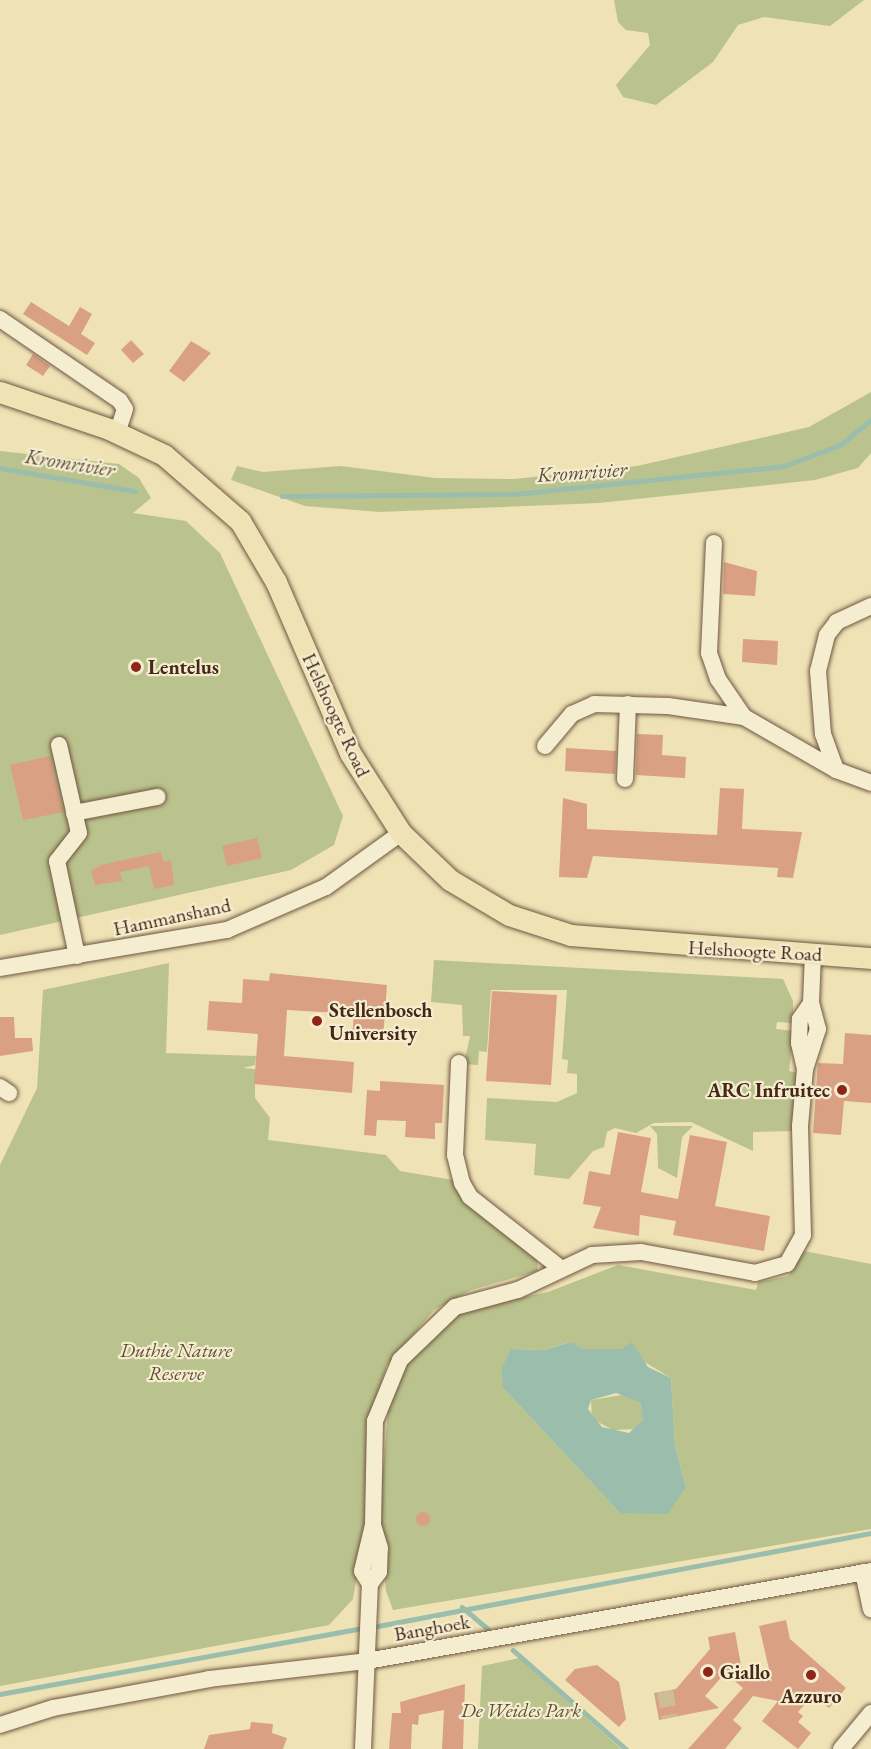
<!DOCTYPE html>
<style>
body{margin:0}
#map{position:relative;width:871px;height:1749px;overflow:hidden;background:#efe3b6;font-family:"EB Garamond",serif}
div>[style]{position:absolute}
.green>*{inset:0;background:#bac38d}
.water>*{inset:0;background:#9abeab}
.stream>*{height:4.5px;margin:-2.25px;padding:0 2.25px;transform-origin:2.25px;border-radius:2.25px;background:#9abeab}
.building>*{inset:0;background:#daa083}
.round{border-radius:50%}
.minor-tunnel>*{height:16px;margin-top:-8px;transform-origin:0;background:repeating-linear-gradient(90deg,#cdbd96 0 16px,transparent 0 24px)}
.roads{filter:drop-shadow(0 0 2px #705640) drop-shadow(0 0 2px #705640)}
.minor>*{height:16px;margin:-8px;padding:0 8px;transform-origin:8px;border-radius:8px;background:#f5edd0}
.major>*{height:21px;margin:-10.5px;padding:0 10.5px;transform-origin:10.5px;border-radius:10.5px;background:#efe3b6}
.dots>*{width:16px;height:16px;translate:-50% -50%;box-sizing:border-box;border:3px solid #f5edd0;border-radius:50%}
span{translate:-50% -50%;white-space:nowrap;text-align:center;line-height:1.15;-webkit-text-stroke:4.5px #f5edd0;paint-order:stroke}
.poi-label{font-size:20px;color:#462718;font-weight:700}
.left{translate:0 -50%;text-align:left}
.right{translate:-100% -50%;text-align:right}
.street-label{font-size:20px;color:#462718}
.park-label{font-size:20px;color:#634e35;font-style:italic}
.water-label{font-size:21px;color:#5b4d3d;font-style:italic}
</style>
<div id="map">
<div class="green">
<div style="clip-path:polygon(614px 0,864px 0,830px 26px,764px 17px,738px 25px,713px 62px,656px 105px,623px 97px,616px 85px,650px 45px,648px 33px,626px 30px,618px 22px)"></div>
<div style="clip-path:polygon(871px 392px,871px 453px,858px 468px,815px 480px,599px 503px,380px 512px,305px 506px,231px 480px,237px 466px,263px 472px,341px 466px,435px 478px,514px 479px,637px 466px,809px 427px)"></div>
<div style="clip-path:polygon(0 451px,119px 464px,139px 478px,151px 498px,133px 513px,186px 521px,220px 553px,343px 816px,334px 845px,291px 870px,0 935px)"></div>
<div style="clip-path:polygon(434px 960px,783px 979px,793px 1001px,793px 1023px,777px 1022px,776px 1029px,794px 1031px,789px 1071px,797px 1073px,792px 1131px,753px 1132px,753px 1151px,691px 1122px,654px 1123px,636px 1133px,615px 1128px,607px 1132px,604px 1147px,593px 1151px,569px 1179px,534px 1175px,536px 1144px,485px 1140px,487px 1098px,557px 1102px,577px 1093px,577px 1074px,567px 1073px,568px 1060px,562px 1059px,567px 990px,491px 990px,487px 1052px,479px 1051px,478px 1065px,464px 1064px,470px 1036px,463px 1036px,462px 1005px,431px 1002px)"></div>
<div style="clip-path:polygon(169px 963px,166px 1053px,256px 1056px,255px 1065px,243px 1068px,255px 1069px,255px 1098px,270px 1118px,268px 1140px,386px 1155px,400px 1171px,453px 1180px,537px 1259px,538px 1271px,471px 1290px,434px 1310px,387px 1365px,369px 1421px,366px 1524px,353px 1599px,329px 1625px,0 1686px,0 1165px,37px 1088px,43px 990px)"></div>
<div style="clip-path:polygon(650px 1126px,693px 1126px,682px 1137px,677px 1178px,658px 1168px,657px 1134px)"></div>
<div style="clip-path:polygon(evenodd,804px 1251px,871px 1264px,871px 1529px,393px 1610px,386px 1591px,379px 1516px,389px 1399px,408px 1362px,463px 1309px,548px 1292px,618px 1265px,756px 1290px,758px 1282px,788px 1276px,804px 1251px,569px 1342px,584px 1349px,623px 1349px,671px 1378px,675px 1446px,686px 1487px,620px 1513px,503px 1388px,511px 1349px,544px 1350px,569px 1342px)"></div>
<div style="clip-path:polygon(628px 1394px,640px 1402px,643px 1420px,637px 1429px,613px 1430px,592px 1419px,591px 1400px)"></div>
<div style="clip-path:polygon(519px 1658px,619px 1747px,621px 1749px,478px 1749px,482px 1666px)"></div>
</div>
<div class="water">
<div style="clip-path:polygon(evenodd,570px 1342px,584px 1349px,622px 1349px,632px 1342px,648px 1367px,671px 1378px,675px 1446px,686px 1487px,668px 1514px,620px 1513px,503px 1388px,502px 1368px,511px 1349px,544px 1350px,570px 1342px,616px 1393px,640px 1402px,643px 1420px,629px 1433px,602px 1427px,588px 1409px,591px 1400px,616px 1393px)"></div>
</div>
<div class="stream">
<div style="left:0;top:468px;width:137px;rotate:9.7deg"></div>
<div style="left:282px;top:496px;width:232px;rotate:-0.5deg"></div>
<div style="left:514px;top:494px;width:271px;rotate:-5.9deg"></div>
<div style="left:784px;top:466px;width:60px;rotate:-20.6deg"></div>
<div style="left:840px;top:445px;width:40px;rotate:-39deg"></div>
<div style="left:462px;top:1607px;width:33px;rotate:40deg"></div>
<div style="left:378px;top:1626px;width:502px;rotate:-10.68deg"></div>
<div style="left:513px;top:1650px;width:150px;rotate:41.2deg"></div>
<div style="left:0;top:1694px;width:364px;rotate:-10.3deg"></div>
</div>
<div class="building">
<div style="clip-path:polygon(31px 302px,69px 326px,80px 307px,92px 314px,81px 334px,95px 343px,87px 355px,23px 314px)"></div>
<div style="clip-path:polygon(131px 340px,144px 354px,133px 363px,121px 350px)"></div>
<div style="clip-path:polygon(191px 341px,211px 353px,184px 382px,169px 371px)"></div>
<div style="clip-path:polygon(33px 354px,50px 366px,43px 376px,26px 365px)"></div>
<div style="clip-path:polygon(724px 562px,757px 571px,755px 596px,723px 594px)"></div>
<div style="clip-path:polygon(743px 639px,778px 641px,777px 665px,742px 662px)"></div>
<div style="clip-path:polygon(637px 734px,663px 735px,662px 755px,686px 757px,685px 778px,636px 775px)"></div>
<div style="clip-path:polygon(566px 748px,616px 751px,615px 774px,565px 771px)"></div>
<div style="clip-path:polygon(50px 756px,63px 812px,23px 820px,10px 765px)"></div>
<div style="clip-path:polygon(720px 788px,744px 789px,742px 829px,802px 832px,793px 878px,777px 877px,778px 868px,593px 856px,587px 878px,559px 877px,563px 798px,587px 804px,587px 829px,717px 835px)"></div>
<div style="clip-path:polygon(257px 838px,262px 858px,227px 866px,222px 846px)"></div>
<div style="clip-path:polygon(161px 852px,163px 862px,171px 860px,174px 885px,154px 889px,149px 866px,120px 872px,122px 881px,95px 885px,91px 871px,101px 865px)"></div>
<div style="clip-path:polygon(270px 973px,387px 985px,383px 1040px,352px 1038px,354px 1014px,287px 1010px,284px 1056px,354px 1062px,352px 1093px,254px 1084px,258px 1034px,207px 1030px,209px 1001px,242px 1003px,243px 979px,269px 981px)"></div>
<div style="clip-path:polygon(492px 991px,557px 995px,551px 1085px,486px 1081px)"></div>
<div style="clip-path:polygon(0 1017px,14px 1017px,15px 1038px,32px 1038px,33px 1051px,0 1056px)"></div>
<div style="clip-path:polygon(845px 1033px,871px 1035px,871px 1103px,844px 1101px,841px 1135px,813px 1133px,818px 1063px,843px 1064px)"></div>
<div style="clip-path:polygon(380px 1081px,444px 1085px,442px 1123px,435px 1123px,435px 1139px,405px 1137px,406px 1121px,377px 1120px,376px 1136px,364px 1135px,367px 1090px,380px 1091px)"></div>
<div style="clip-path:polygon(618px 1132px,651px 1138px,641px 1192px,678px 1199px,690px 1135px,727px 1142px,715px 1206px,770px 1216px,764px 1251px,673px 1235px,676px 1221px,640px 1215px,639px 1236px,593px 1228px,601px 1207px,583px 1204px,589px 1171px,610px 1175px)"></div>
<div class="round" style="left:416px;top:1512px;width:14px;height:14px"></div>
<div style="clip-path:polygon(786px 1620px,790px 1639px,846px 1688px,829px 1708px,813px 1695px,798px 1712px,803px 1716px,798px 1722px,811px 1733px,798px 1749px,762px 1721px,778px 1701px,753px 1696px,733px 1720px,742px 1728px,725px 1749px,688px 1749px,743px 1688px,725px 1673px,705px 1696px,719px 1708px,659px 1720px,654px 1693px,676px 1689px,710px 1649px,708px 1637px,735px 1632px,744px 1682px,755px 1668px,772px 1682px,759px 1626px)"></div>
<div style="clip-path:polygon(597px 1665px,619px 1682px,626px 1719px,619px 1727px,565px 1680px,575px 1669px)"></div>
<div style="clip-path:polygon(465px 1684px,463px 1749px,442px 1749px,444px 1710px,419px 1715px,418px 1725px,412px 1724px,411px 1749px,389px 1749px,392px 1713px,401px 1713px,400px 1702px)"></div>
<div style="clip-path:polygon(251px 1722px,273px 1724px,272px 1733px,287px 1738px,283px 1749px,204px 1749px,209px 1735px,250px 1729px)"></div>
</div>
<div class="minor-tunnel">
<div style="left:665px;top:1691px;width:27px;rotate:80deg"></div>
</div>
<div class="roads">
<div class="minor">
<div style="left:0;top:319px;width:145px;rotate:34.3deg"></div>
<div style="left:120px;top:401px;width:9px;rotate:58deg"></div>
<div style="left:125px;top:409px;width:25px;rotate:108deg"></div>
<div style="left:714px;top:543px;width:110px;rotate:92.6deg"></div>
<div style="left:709px;top:653px;width:28px;rotate:71deg"></div>
<div style="left:718px;top:679px;width:46px;rotate:55.6deg"></div>
<div style="left:871px;top:606px;width:38px;rotate:155deg"></div>
<div style="left:837px;top:622px;width:16px;rotate:128deg"></div>
<div style="left:827px;top:635px;width:37px;rotate:104deg"></div>
<div style="left:818px;top:671px;width:63px;rotate:85.5deg"></div>
<div style="left:823px;top:734px;width:38px;rotate:70deg"></div>
<div style="left:836px;top:770px;width:37px;rotate:20deg"></div>
<div style="left:59px;top:745px;width:90px;rotate:77.2deg"></div>
<div style="left:79px;top:833px;width:36px;rotate:128deg"></div>
<div style="left:57px;top:861px;width:97px;rotate:78.1deg"></div>
<div style="left:545px;top:746px;width:42px;rotate:-49.8deg"></div>
<div style="left:572px;top:714px;width:24px;rotate:-24deg"></div>
<div style="left:594px;top:704px;width:74px;rotate:1.5deg"></div>
<div style="left:668px;top:706px;width:77px;rotate:8.2deg"></div>
<div style="left:744px;top:717px;width:106px;rotate:29.9deg"></div>
<div style="left:625px;top:779px;width:75px;rotate:-87.7deg"></div>
<div style="left:74px;top:813px;width:85px;rotate:-10.9deg"></div>
<div style="left:0;top:968px;width:230px;rotate:-9.5deg"></div>
<div style="left:227px;top:930px;width:108px;rotate:-23.5deg"></div>
<div style="left:326px;top:887px;width:92px;rotate:-35.8deg"></div>
<div style="left:459px;top:1063px;width:92px;rotate:92.5deg"></div>
<div style="left:455px;top:1155px;width:29px;rotate:76deg"></div>
<div style="left:462px;top:1183px;width:16px;rotate:60deg"></div>
<div style="left:470px;top:1197px;width:113px;rotate:38.2deg"></div>
<div style="left:805px;top:1069px;width:42px;rotate:-72deg"></div>
<div style="left:818px;top:1029px;width:27px;rotate:-105deg"></div>
<div style="left:811px;top:1003px;width:49px;rotate:-87.7deg"></div>
<div style="left:0;top:1087px;width:11px;rotate:34deg"></div>
<div style="left:863px;top:1572px;width:38px;rotate:78deg"></div>
<div style="left:370px;top:1584px;width:15px;rotate:-122deg"></div>
<div style="left:362px;top:1571px;width:47px;rotate:-76.6deg"></div>
<div style="left:0;top:1725px;width:56px;rotate:-17.8deg"></div>
<div style="left:53px;top:1708px;width:159px;rotate:-10.5deg"></div>
<div style="left:209px;top:1679px;width:159px;rotate:-6.5deg"></div>
<div style="left:367px;top:1661px;width:512px;rotate:-10.12deg"></div>
<div style="left:363px;top:1749px;width:165px;rotate:-87.6deg"></div>
<div style="left:370px;top:1584px;width:15px;rotate:-53deg"></div>
<div style="left:379px;top:1572px;width:24px;rotate:-88deg"></div>
<div style="left:380px;top:1548px;width:24px;rotate:-107deg"></div>
<div style="left:373px;top:1525px;width:104px;rotate:-88.9deg"></div>
<div style="left:375px;top:1421px;width:66px;rotate:-67.7deg"></div>
<div style="left:400px;top:1360px;width:76px;rotate:-43.9deg"></div>
<div style="left:455px;top:1307px;width:65px;rotate:-15.1deg"></div>
<div style="left:518px;top:1290px;width:82px;rotate:-25.3deg"></div>
<div style="left:592px;top:1255px;width:49px;rotate:-3.5deg"></div>
<div style="left:641px;top:1252px;width:116px;rotate:10.4deg"></div>
<div style="left:755px;top:1273px;width:33px;rotate:-16deg"></div>
<div style="left:787px;top:1264px;width:33px;rotate:-61deg"></div>
<div style="left:803px;top:1235px;width:109px;rotate:-91.6deg"></div>
<div style="left:800px;top:1126px;width:57px;rotate:-85deg"></div>
<div style="left:805px;top:1069px;width:27px;rotate:-103deg"></div>
<div style="left:799px;top:1043px;width:24px;rotate:-88deg"></div>
<div style="left:800px;top:1019px;width:19px;rotate:-55deg"></div>
<div style="left:841px;top:1749px;width:47px;rotate:-50.2deg"></div>
</div>
<div class="major">
<div style="left:0;top:392px;width:115px;rotate:18.7deg"></div>
<div style="left:109px;top:429px;width:61px;rotate:25.3deg"></div>
<div style="left:164px;top:455px;width:101px;rotate:41deg"></div>
<div style="left:240px;top:521px;width:71px;rotate:59.5deg"></div>
<div style="left:276px;top:582px;width:186px;rotate:66.6deg"></div>
<div style="left:350px;top:753px;width:95px;rotate:57.5deg"></div>
<div style="left:401px;top:833px;width:68px;rotate:43.8deg"></div>
<div style="left:450px;top:880px;width:69px;rotate:30.7deg"></div>
<div style="left:509px;top:915px;width:65px;rotate:17.9deg"></div>
<div style="left:571px;top:935px;width:301px;rotate:4.4deg"></div>
</div>
</div>
<div class="dots">
<div style="left:136px;top:667px;background:#8f2418"></div>
<div style="left:317px;top:1021px;background:#8f2418"></div>
<div style="left:842px;top:1090px;background:#8f2418"></div>
<div style="left:708px;top:1672px;background:#8f2418"></div>
<div style="left:811px;top:1675px;background:#8f2418"></div>
</div>
<div class="poi-label">
<span class="left" style="left:148px;top:667px">Lentelus</span>
<span class="left" style="left:329px;top:1022px">Stellenbosch<br>University</span>
<span class="right" style="left:830px;top:1090px">ARC Infruitec</span>
<span class="left" style="left:720px;top:1672px">Giallo</span>
<span style="left:811px;top:1696px">Azzuro</span>
</div>
<div class="street-label">
<span style="left:336px;top:715px;rotate:65deg">Helshoogte Road</span>
<span style="left:172px;top:917px;rotate:-12deg">Hammanshand</span>
<span style="left:755px;top:951px;rotate:3deg">Helshoogte Road</span>
<span style="left:432px;top:1628px;rotate:-10deg">Banghoek</span>
</div>
<div class="park-label">
<span style="left:176px;top:1362px">Duthie Nature<br>Reserve</span>
<span style="left:521px;top:1710px">De Weides Park</span>
</div>
<div class="water-label">
<span style="left:70px;top:463px;rotate:9deg">Kromrivier</span>
<span style="left:582px;top:472px;rotate:-4deg">Kromrivier</span>
</div>
</div>
